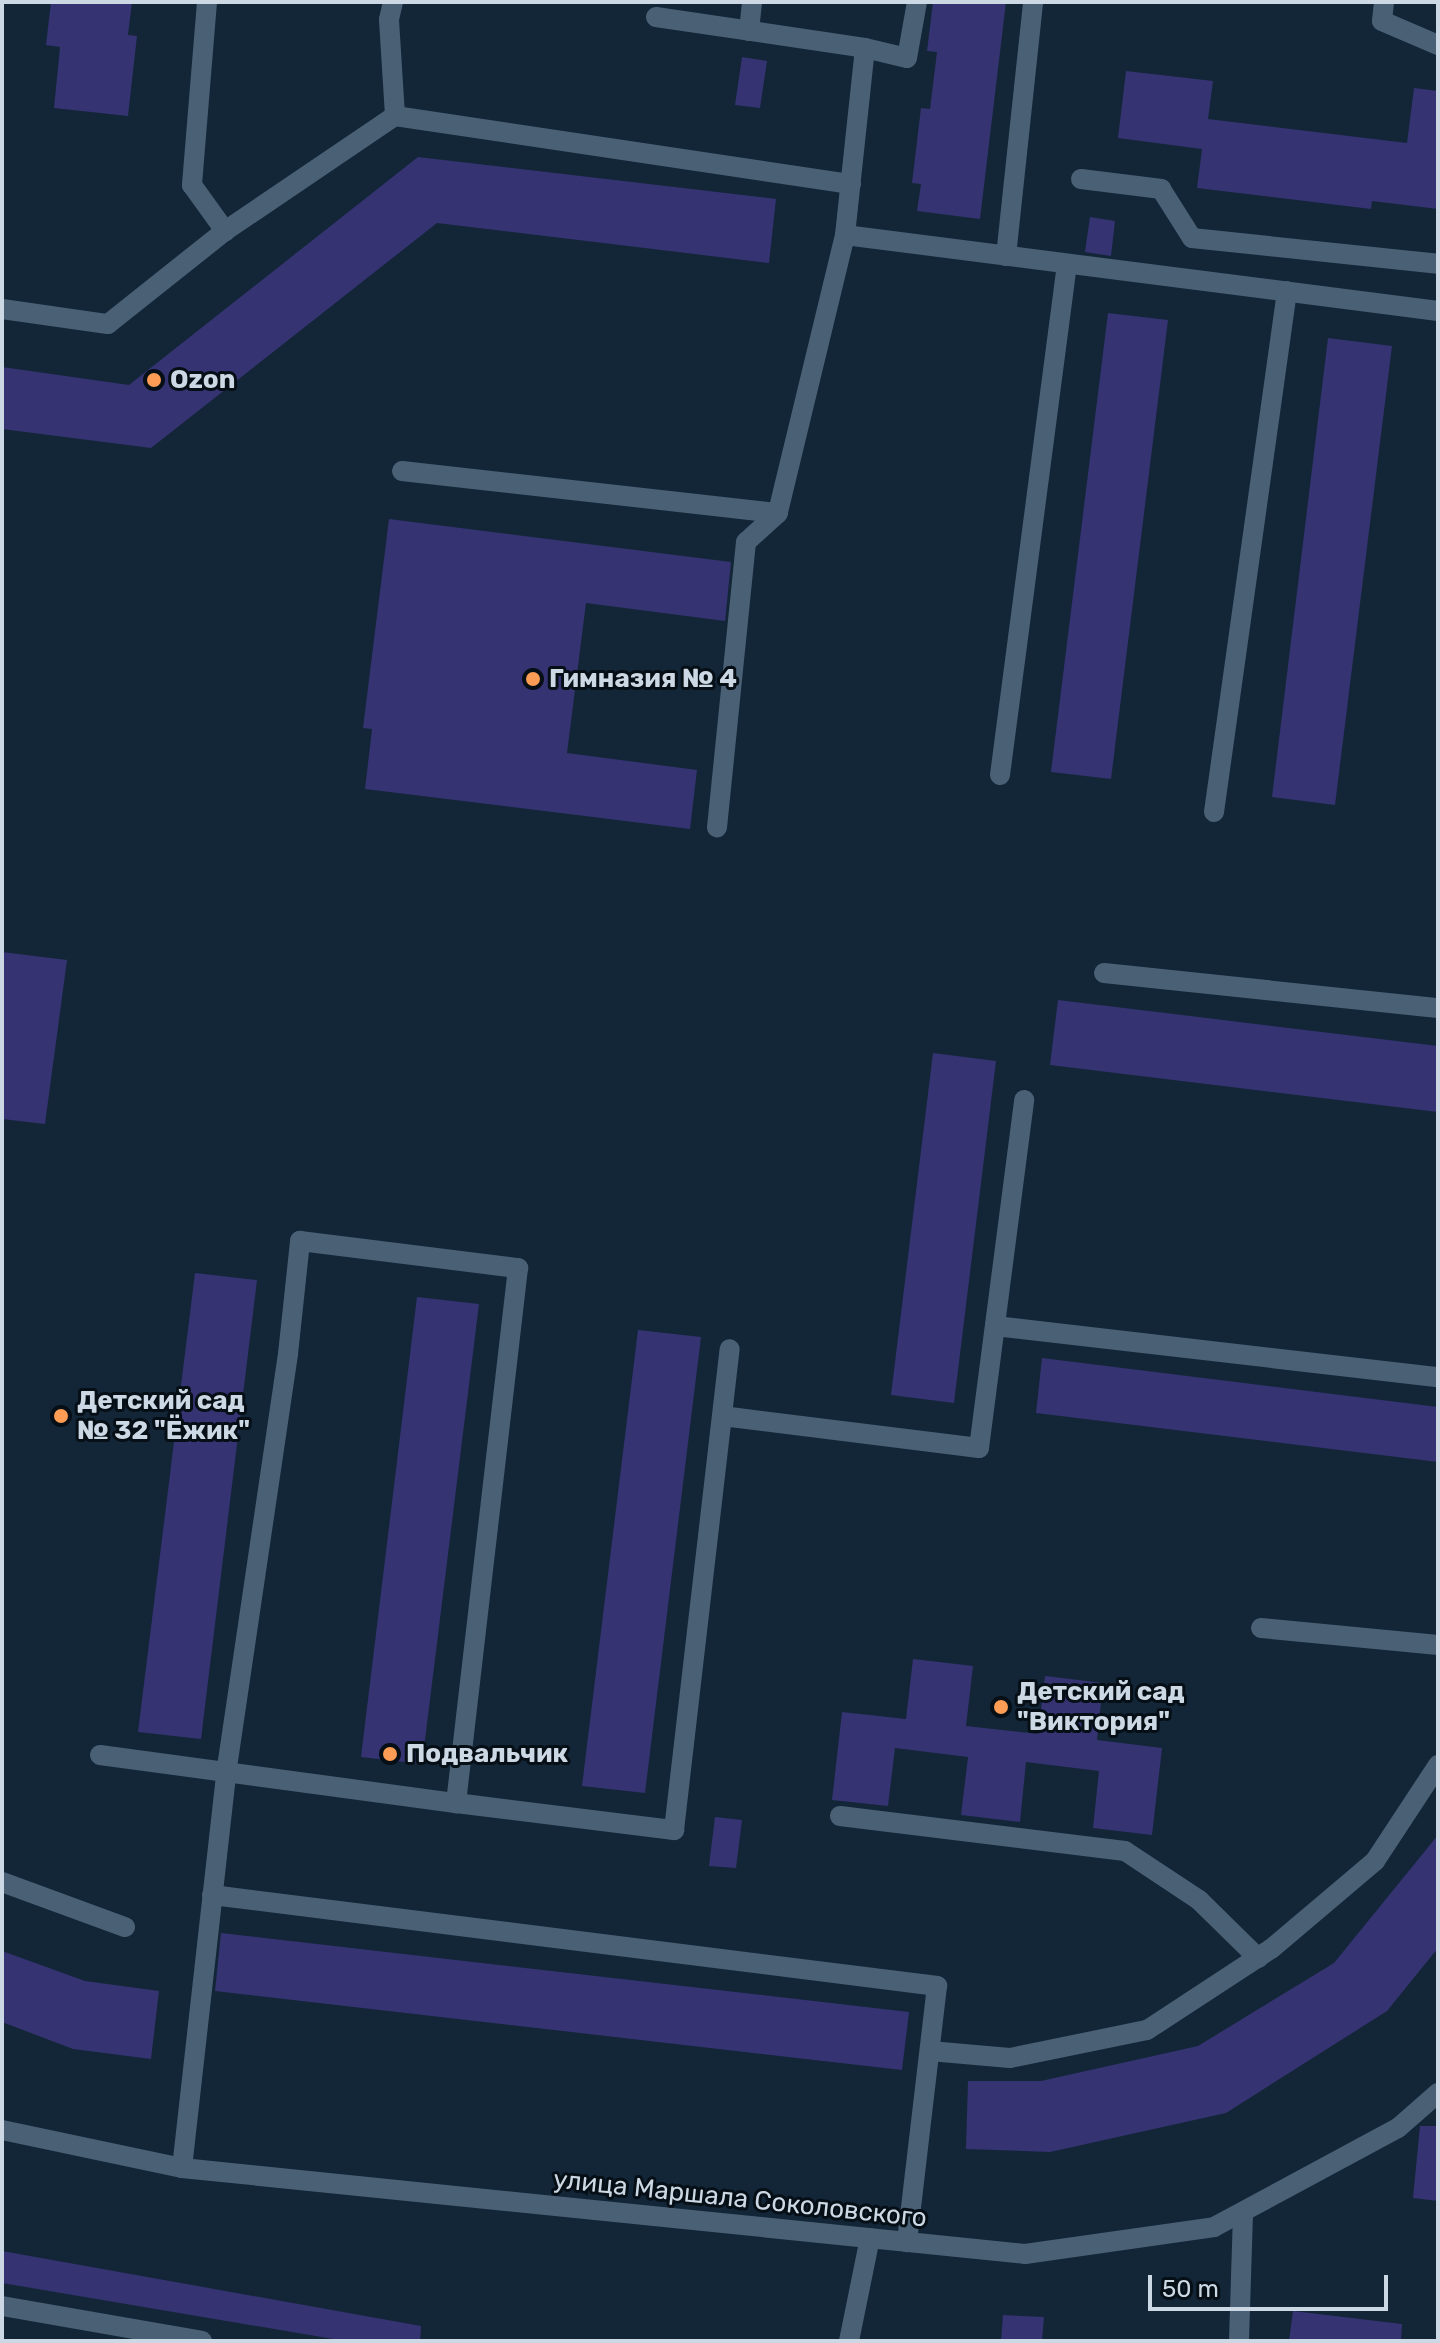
<!DOCTYPE html>
<meta charset="utf-8">
<style>
body{margin:0}
#map{position:relative;width:1440px;height:2343px;overflow:hidden;background:#122638;font-family:Rubik,sans-serif}
div>[style]{position:absolute}
.building>*{inset:0;background:#353371}
.minor>*{height:20px;margin:-10px;padding:0 10px;transform-origin:10px;border-radius:10px;background:#4a6075}
.dots>*{width:22px;height:22px;translate:-50% -50%;box-sizing:border-box;border:4px solid #060e16;border-radius:50%}
span{translate:-50% -50%;white-space:nowrap;text-align:center;line-height:1.15;-webkit-text-stroke:6px #060e16;paint-order:stroke}
.poi-label{font-size:26px;color:#ccd9e5;font-weight:700}
.left{translate:0 -50%;text-align:left}
.street-label{font-size:26px;color:#ccd9e5}
.frame{position:absolute;inset:0;border:4px solid #ccd9e5;pointer-events:none}
.scale{position:absolute;left:1148px;top:2275px;width:240px;height:36px;box-sizing:border-box;border:4px solid #ccd9e5;border-top:0;padding-left:10px;font-size:24px;line-height:28px;white-space:nowrap;color:#ccd9e5;-webkit-text-stroke:6px #060e16;paint-order:stroke}
</style>
<div id="map">
<div class="building">
<div style="clip-path:polygon(51px 2px,132px 2px,128px 35px,137px 36px,128px 116px,54px 108px,60px 47px,46px 45px)"></div>
<div style="clip-path:polygon(933px 2px,1006px 2px,980px 219px,917px 211px,921px 184px,912px 183px,921px 108px,930px 109px,937px 52px,927px 51px)"></div>
<div style="clip-path:polygon(742px 57px,767px 61px,760px 108px,735px 105px)"></div>
<div style="clip-path:polygon(1126px 71px,1213px 81px,1208px 119px,1407px 143px,1414px 88px,1438px 91px,1438px 209px,1372px 201px,1371px 209px,1197px 188px,1202px 149px,1118px 138px)"></div>
<div style="clip-path:polygon(418px 157px,776px 199px,769px 263px,437px 223px,151px 448px,2px 429px,2px 367px,129px 385px)"></div>
<div style="clip-path:polygon(1090px 217px,1115px 221px,1111px 256px,1085px 252px)"></div>
<div style="clip-path:polygon(1108px 313px,1168px 320px,1111px 779px,1051px 772px)"></div>
<div style="clip-path:polygon(1328px 338px,1392px 346px,1335px 805px,1272px 797px)"></div>
<div style="clip-path:polygon(389px 519px,731px 562px,725px 621px,586px 603px,567px 753px,697px 770px,690px 829px,365px 789px,372px 729px,363px 728px)"></div>
<div style="clip-path:polygon(2px 952px,67px 960px,45px 1124px,2px 1119px)"></div>
<div style="clip-path:polygon(1058px 1000px,1438px 1046px,1438px 1112px,1050px 1065px)"></div>
<div style="clip-path:polygon(933px 1053px,996px 1061px,954px 1403px,891px 1395px)"></div>
<div style="clip-path:polygon(195px 1273px,257px 1280px,201px 1739px,138px 1732px)"></div>
<div style="clip-path:polygon(417px 1297px,479px 1304px,422px 1764px,361px 1757px)"></div>
<div style="clip-path:polygon(638px 1330px,701px 1337px,645px 1793px,582px 1786px)"></div>
<div style="clip-path:polygon(1042px 1358px,1438px 1407px,1438px 1462px,1036px 1413px)"></div>
<div style="clip-path:polygon(913px 1659px,973px 1666px,966px 1726px,1038px 1734px,1045px 1676px,1103px 1683px,1097px 1740px,1162px 1748px,1152px 1835px,1093px 1828px,1099px 1771px,1026px 1762px,1020px 1822px,961px 1815px,968px 1757px,895px 1748px,888px 1806px,832px 1800px,842px 1712px,906px 1719px)"></div>
<div style="clip-path:polygon(715px 1817px,742px 1820px,736px 1868px,709px 1866px)"></div>
<div style="clip-path:polygon(1438px 1835px,1438px 1948px,1387px 2011px,1226px 2113px,1050px 2152px,966px 2149px,968px 2081px,1041px 2081px,1198px 2046px,1334px 1963px)"></div>
<div style="clip-path:polygon(221px 1933px,909px 2012px,902px 2070px,215px 1991px)"></div>
<div style="clip-path:polygon(2px 1951px,85px 1981px,159px 1991px,151px 2059px,73px 2049px,2px 2022px)"></div>
<div style="clip-path:polygon(1420px 2126px,1438px 2126px,1438px 2201px,1413px 2198px)"></div>
<div style="clip-path:polygon(2px 2251px,421px 2326px,420px 2341px,345px 2341px,2px 2283px)"></div>
<div style="clip-path:polygon(1293px 2311px,1402px 2324px,1401px 2341px,1289px 2341px)"></div>
<div style="clip-path:polygon(1003px 2315px,1044px 2317px,1042px 2341px,1001px 2341px)"></div>
</div>
<div class="minor">
<div style="left:207px;top:2px;width:184px;rotate:94.7deg"></div>
<div style="left:192px;top:185px;width:57px;rotate:54.3deg"></div>
<div style="left:393px;top:2px;width:18px;rotate:103deg"></div>
<div style="left:389px;top:20px;width:96px;rotate:86.4deg"></div>
<div style="left:1384px;top:2px;width:19px;rotate:96deg"></div>
<div style="left:1382px;top:21px;width:61px;rotate:23.2deg"></div>
<div style="left:656px;top:17px;width:211px;rotate:8.4deg"></div>
<div style="left:865px;top:48px;width:188px;rotate:96.1deg"></div>
<div style="left:845px;top:235px;width:286px;rotate:103.6deg"></div>
<div style="left:778px;top:513px;width:43px;rotate:137.8deg"></div>
<div style="left:746px;top:542px;width:287px;rotate:95.8deg"></div>
<div style="left:749px;top:31px;width:29px;rotate:-84deg"></div>
<div style="left:865px;top:48px;width:43px;rotate:13.4deg"></div>
<div style="left:907px;top:58px;width:57px;rotate:-79.9deg"></div>
<div style="left:1081px;top:179px;width:81px;rotate:7.1deg"></div>
<div style="left:1161px;top:189px;width:58px;rotate:57.7deg"></div>
<div style="left:1192px;top:238px;width:247px;rotate:6deg"></div>
<div style="left:845px;top:235px;width:598px;rotate:7.3deg"></div>
<div style="left:1006px;top:256px;width:255px;rotate:-83.9deg"></div>
<div style="left:2px;top:309px;width:107px;rotate:8.1deg"></div>
<div style="left:108px;top:324px;width:149px;rotate:-38.5deg"></div>
<div style="left:225px;top:231px;width:205px;rotate:-34.1deg"></div>
<div style="left:395px;top:116px;width:461px;rotate:8.5deg"></div>
<div style="left:402px;top:471px;width:378px;rotate:6.4deg"></div>
<div style="left:1000px;top:775px;width:515px;rotate:-82.53deg"></div>
<div style="left:1214px;top:812px;width:526px;rotate:-82.02deg"></div>
<div style="left:1104px;top:973px;width:336px;rotate:6deg"></div>
<div style="left:995px;top:1326px;width:446px;rotate:6.6deg"></div>
<div style="left:722px;top:1416px;width:259px;rotate:7.1deg"></div>
<div style="left:979px;top:1448px;width:351px;rotate:-82.6deg"></div>
<div style="left:1261px;top:1628px;width:178px;rotate:5.5deg"></div>
<div style="left:100px;top:1755px;width:359px;rotate:7.7deg"></div>
<div style="left:840px;top:1816px;width:287px;rotate:7deg"></div>
<div style="left:1125px;top:1851px;width:89px;rotate:33.5deg"></div>
<div style="left:1199px;top:1900px;width:83px;rotate:44.5deg"></div>
<div style="left:2px;top:1882px;width:131px;rotate:20.1deg"></div>
<div style="left:212px;top:1895px;width:731px;rotate:7.15deg"></div>
<div style="left:937px;top:1986px;width:258px;rotate:96.7deg"></div>
<div style="left:930px;top:2051px;width:80px;rotate:5deg"></div>
<div style="left:1010px;top:2058px;width:140px;rotate:-11.6deg"></div>
<div style="left:1147px;top:2030px;width:148px;rotate:-33.2deg"></div>
<div style="left:1271px;top:1949px;width:136px;rotate:-40.2deg"></div>
<div style="left:1375px;top:1861px;width:115px;rotate:-56.7deg"></div>
<div style="left:2px;top:2130px;width:184px;rotate:11.9deg"></div>
<div style="left:182px;top:2168px;width:847px;rotate:5.82deg"></div>
<div style="left:1025px;top:2254px;width:191px;rotate:-8.1deg"></div>
<div style="left:1214px;top:2227px;width:209px;rotate:-28.3deg"></div>
<div style="left:1398px;top:2128px;width:53px;rotate:-41.2deg"></div>
<div style="left:182px;top:2168px;width:396px;rotate:-83.6deg"></div>
<div style="left:226px;top:1774px;width:425px;rotate:-81.6deg"></div>
<div style="left:288px;top:1354px;width:114px;rotate:-83.9deg"></div>
<div style="left:300px;top:1241px;width:220px;rotate:7.1deg"></div>
<div style="left:518px;top:1268px;width:539px;rotate:96.61deg"></div>
<div style="left:456px;top:1803px;width:220px;rotate:7.1deg"></div>
<div style="left:674px;top:1830px;width:484px;rotate:-83.4deg"></div>
<div style="left:2px;top:2306px;width:203px;rotate:9.9deg"></div>
<div style="left:849px;top:2341px;width:105px;rotate:-78.5deg"></div>
<div style="left:1239px;top:2341px;width:129px;rotate:-88.2deg"></div>
</div>
<div class="dots">
<div style="left:154px;top:380px;background:#fd9c55"></div>
<div style="left:533px;top:679px;background:#fd9c55"></div>
<div style="left:61px;top:1416px;background:#fd9c55"></div>
<div style="left:1001px;top:1707px;background:#fd9c55"></div>
<div style="left:390px;top:1754px;background:#fd9c55"></div>
</div>
<div class="poi-label">
<span class="left" style="left:170px;top:380px">Ozon</span>
<span class="left" style="left:549px;top:679px">Гимназия № 4</span>
<span class="left" style="left:77px;top:1416px">Детский сад<br>№ 32 "Ёжик"</span>
<span class="left" style="left:1017px;top:1707px">Детский сад<br>"Виктория"</span>
<span class="left" style="left:406px;top:1754px">Подвальчик</span>
</div>
<div class="street-label">
<span style="left:740px;top:2199px;rotate:6deg">улица Маршала Соколовского</span>
</div>
<div class="frame"></div>
<div class="scale">50 m</div>
</div>
